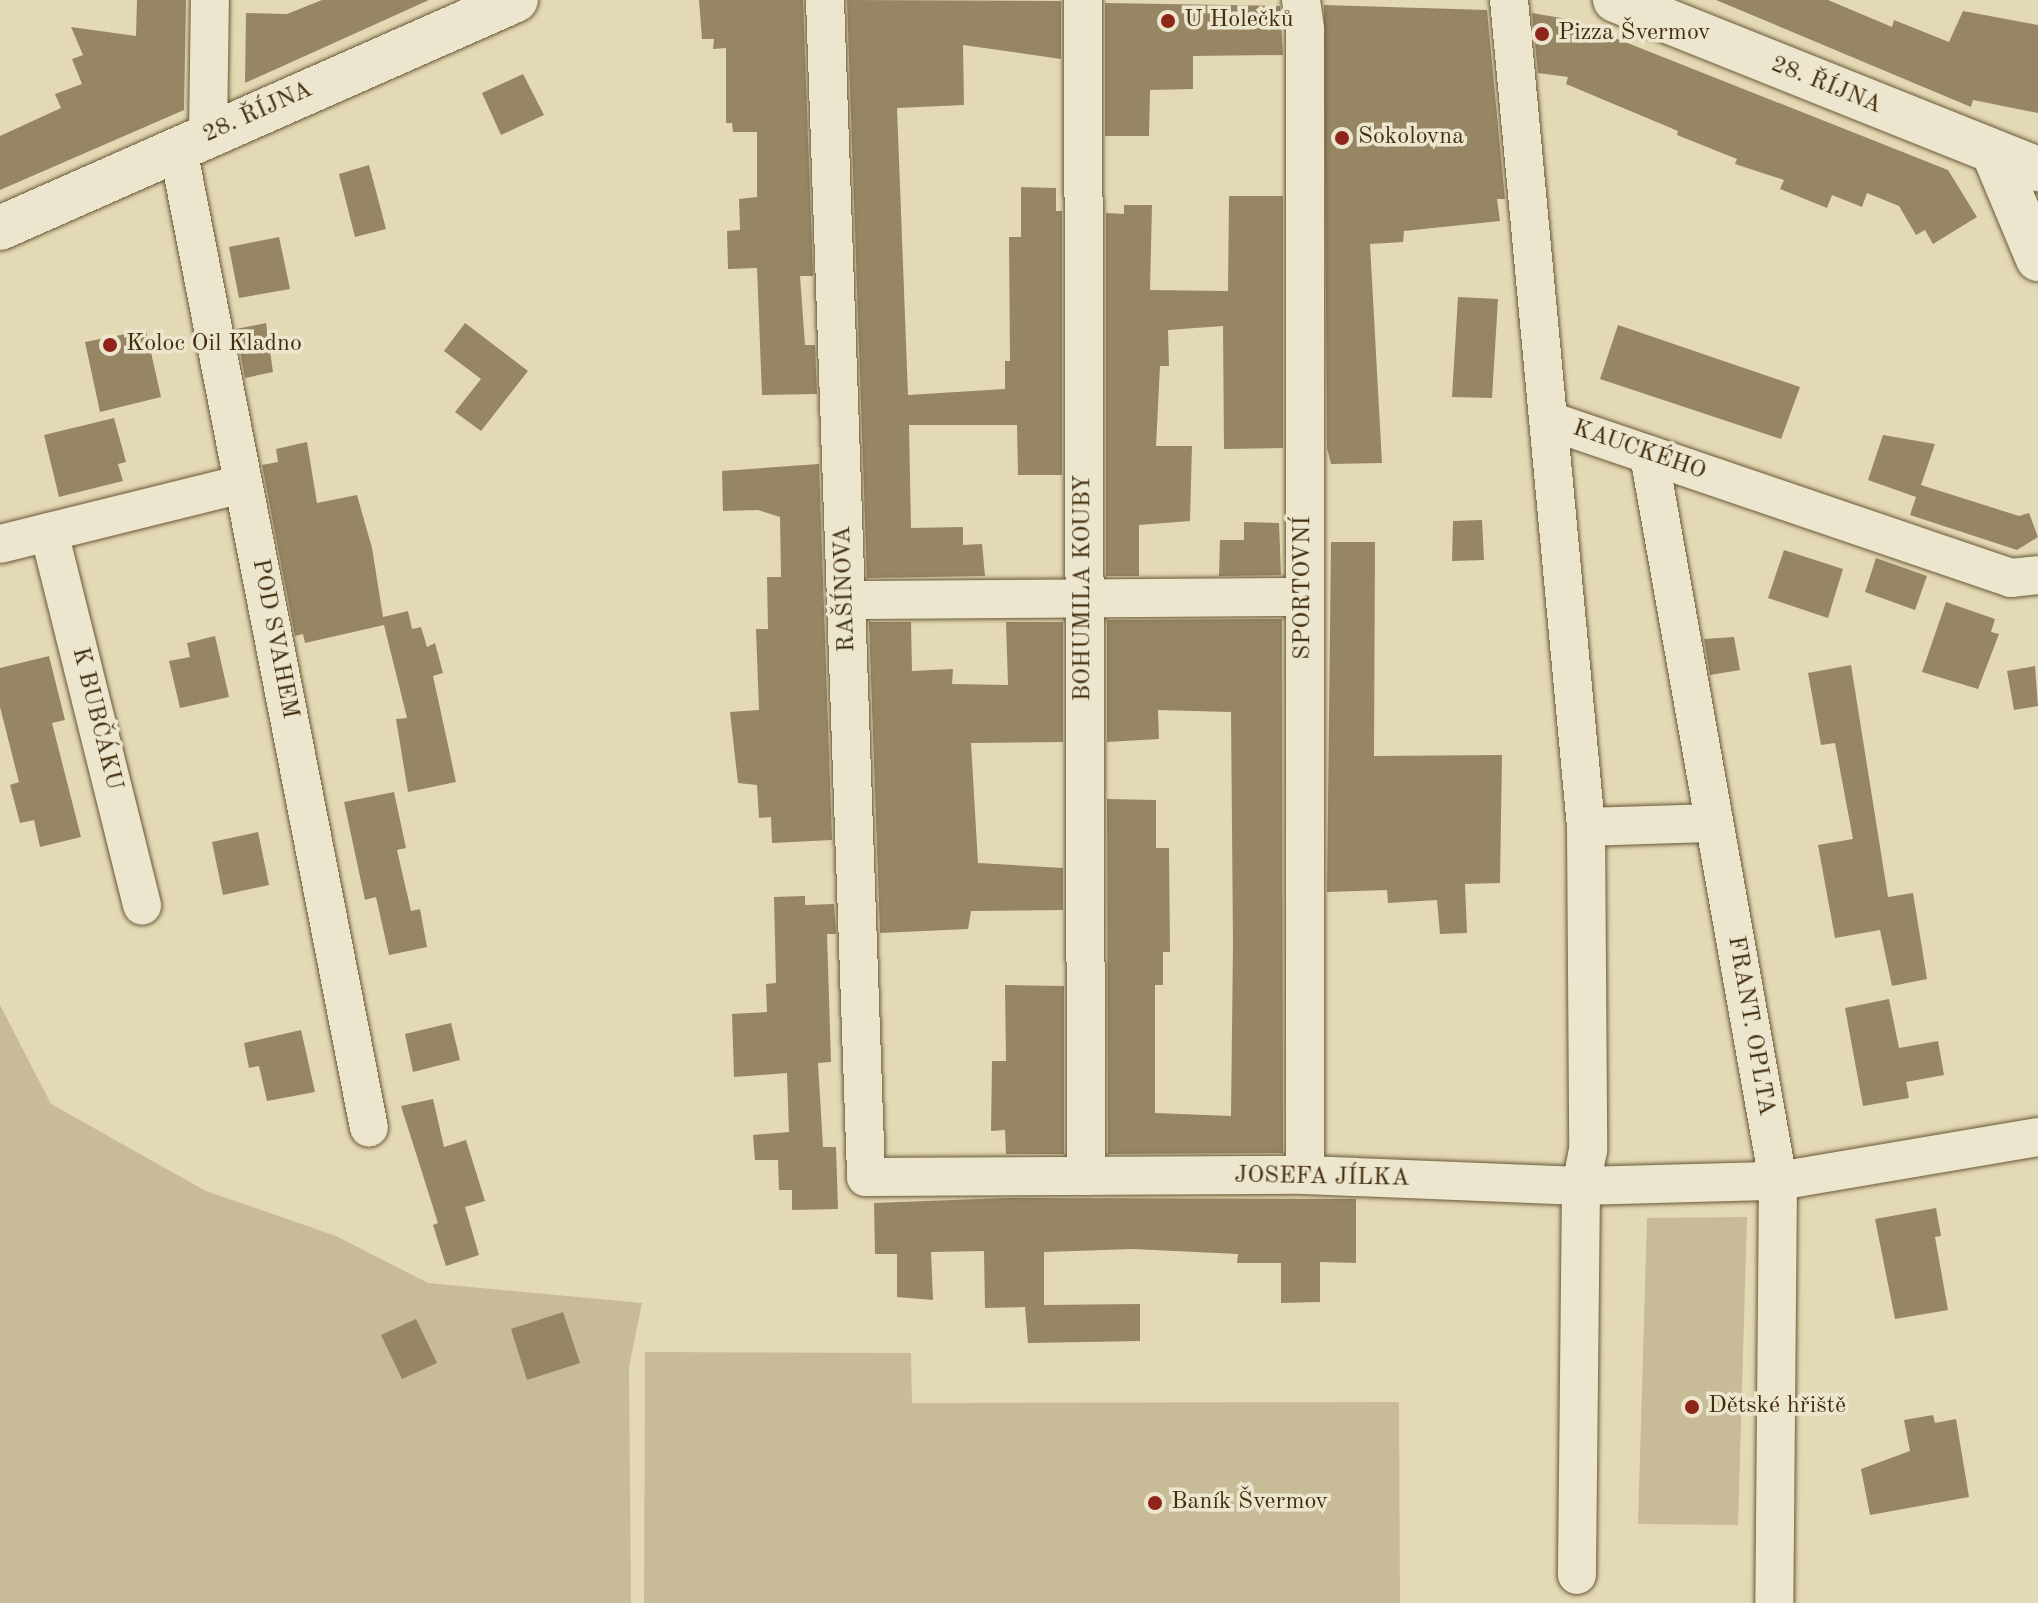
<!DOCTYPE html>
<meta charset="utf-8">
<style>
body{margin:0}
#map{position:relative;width:2038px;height:1603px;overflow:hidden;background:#e4d9b5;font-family:"Old Standard TT",serif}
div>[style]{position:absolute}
.green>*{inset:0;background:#c8bc98}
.building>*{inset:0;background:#968664}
.roads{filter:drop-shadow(0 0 2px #6a5836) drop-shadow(0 0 2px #6a5836)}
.minor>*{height:38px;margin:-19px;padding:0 19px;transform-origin:19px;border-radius:19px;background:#ede6cf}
.tertiary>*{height:44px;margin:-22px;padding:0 22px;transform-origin:22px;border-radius:22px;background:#ede6cf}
.secondary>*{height:44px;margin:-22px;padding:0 22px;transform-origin:22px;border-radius:22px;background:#ede6cf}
.dots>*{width:22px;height:22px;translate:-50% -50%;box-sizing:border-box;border:4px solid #ede6cf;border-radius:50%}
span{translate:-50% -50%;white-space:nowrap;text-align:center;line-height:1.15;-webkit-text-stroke:7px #ede6cf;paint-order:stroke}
.poi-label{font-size:24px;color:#422d0c}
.left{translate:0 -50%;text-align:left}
.street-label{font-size:24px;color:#422d0c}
</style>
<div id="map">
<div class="green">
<div style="clip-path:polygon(0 1005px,51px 1104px,206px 1191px,336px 1236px,428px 1283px,642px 1303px,629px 1367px,631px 1603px,0 1603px)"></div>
<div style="clip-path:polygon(1747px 1217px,1738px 1525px,1638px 1524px,1647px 1218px)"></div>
<div style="clip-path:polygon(645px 1352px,911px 1353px,912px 1403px,1399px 1402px,1400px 1603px,644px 1603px)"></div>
</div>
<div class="building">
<div style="clip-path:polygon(137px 0,186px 0,184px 110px,0 190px,0 136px,61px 108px,55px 94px,82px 84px,72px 59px,83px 55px,71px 27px,136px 36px)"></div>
<div style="clip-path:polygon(322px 0,429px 0,245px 83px,246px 13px,287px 14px)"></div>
<div style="clip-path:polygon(699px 0,803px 0,813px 276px,800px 276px,805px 345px,815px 345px,817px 394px,762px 395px,757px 268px,728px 269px,727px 231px,740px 230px,739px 199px,757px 197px,757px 132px,733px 132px,732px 123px,726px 123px,726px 48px,713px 49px,714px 39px,702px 39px)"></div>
<div style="clip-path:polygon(847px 0,1061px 1px,1061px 59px,963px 45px,964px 105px,897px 108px,908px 395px,1005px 389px,1005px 361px,1010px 361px,1009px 237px,1021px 237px,1021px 187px,1056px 188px,1056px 211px,1062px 211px,1062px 475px,1018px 475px,1017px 425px,909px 425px,911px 528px,963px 527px,963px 545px,982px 544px,985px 576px,867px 578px)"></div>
<div style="clip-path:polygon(1716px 0,1828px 0,1892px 27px,1894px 20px,1949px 42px,1963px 11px,2038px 25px,2038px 113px,1973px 100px,1971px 107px)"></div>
<div style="clip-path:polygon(1105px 3px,1280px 6px,1283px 55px,1193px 56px,1193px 89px,1150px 90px,1149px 136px,1105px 136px)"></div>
<div style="clip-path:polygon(1324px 5px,1487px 10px,1505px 199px,1497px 199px,1500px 221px,1404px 231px,1403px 242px,1370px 244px,1382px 463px,1331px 464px,1327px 448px)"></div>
<div style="clip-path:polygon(1532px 13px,1567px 19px,1948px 170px,1977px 217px,1933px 244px,1925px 230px,1916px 235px,1899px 206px,1867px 193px,1862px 207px,1832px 195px,1827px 208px,1780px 189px,1784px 180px,1735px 164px,1737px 159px,1677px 135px,1678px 131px,1566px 84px,1568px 77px,1538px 73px)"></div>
<div style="clip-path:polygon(523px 74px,544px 115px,501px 135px,482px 93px)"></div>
<div style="clip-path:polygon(369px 165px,386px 229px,355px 237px,339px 174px)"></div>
<div style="clip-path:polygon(1229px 196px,1283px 196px,1283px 448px,1224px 449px,1223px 326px,1168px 330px,1169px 366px,1160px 366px,1156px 446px,1192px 446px,1190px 521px,1139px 525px,1139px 576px,1106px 576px,1106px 213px,1124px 214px,1124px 205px,1152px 205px,1150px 290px,1228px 291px)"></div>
<div style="clip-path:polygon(279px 237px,290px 289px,239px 298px,229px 247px)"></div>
<div style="clip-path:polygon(1458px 297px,1498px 299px,1492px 398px,1452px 397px)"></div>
<div style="clip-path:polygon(266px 323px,273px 372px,245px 378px,236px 329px)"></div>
<div style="clip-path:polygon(465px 323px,528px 371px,481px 431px,455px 412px,481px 379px,444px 351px)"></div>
<div style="clip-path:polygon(1618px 325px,1800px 387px,1781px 439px,1600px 379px)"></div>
<div style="clip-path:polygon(146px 330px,161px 397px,100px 412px,85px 342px)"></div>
<div style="clip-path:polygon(114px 418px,126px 462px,118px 464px,123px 481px,59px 497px,44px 435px)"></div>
<div style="clip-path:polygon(1883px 435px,1935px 444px,1921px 485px,2019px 516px,2029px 513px,2038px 537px,2017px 550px,1910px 515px,1916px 497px,1868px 480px)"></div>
<div style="clip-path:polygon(307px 442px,317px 503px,357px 495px,372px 548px,383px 617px,408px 611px,412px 629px,421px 627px,427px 647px,435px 643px,443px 673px,433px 676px,456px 782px,408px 792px,396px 719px,407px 718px,384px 625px,305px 643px,303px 634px,295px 636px,262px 465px,278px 462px,276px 449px)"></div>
<div style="clip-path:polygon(819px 464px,832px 840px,772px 843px,771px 817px,759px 818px,757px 785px,738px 783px,730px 712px,759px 710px,756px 629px,768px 629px,767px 577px,781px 577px,780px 517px,758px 510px,723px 511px,722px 471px)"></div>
<div style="clip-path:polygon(1482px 520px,1484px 560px,1452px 561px,1453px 521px)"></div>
<div style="clip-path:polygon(1244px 522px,1279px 523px,1281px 575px,1219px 576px,1220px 540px,1244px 540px)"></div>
<div style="clip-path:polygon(1331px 542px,1375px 542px,1374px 756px,1502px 755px,1500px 883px,1465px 884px,1467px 933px,1440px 934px,1437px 900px,1388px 903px,1387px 890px,1327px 892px)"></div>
<div style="clip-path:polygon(1784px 550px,1843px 569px,1828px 618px,1768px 598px)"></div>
<div style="clip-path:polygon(1876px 558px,1927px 576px,1915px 610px,1865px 592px)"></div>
<div style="clip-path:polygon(1946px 602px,1995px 619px,1991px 632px,1999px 634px,1978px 689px,1922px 672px)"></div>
<div style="clip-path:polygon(1282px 619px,1283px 1153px,1108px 1154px,1107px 799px,1156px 800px,1156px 848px,1169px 848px,1170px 952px,1163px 952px,1163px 985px,1155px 985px,1155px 1113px,1231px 1116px,1233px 944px,1231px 712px,1158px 710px,1159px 739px,1107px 742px,1107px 620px)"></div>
<div style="clip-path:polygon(869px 622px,911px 622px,912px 671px,953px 669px,952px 684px,1008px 685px,1006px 622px,1063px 622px,1063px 742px,971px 743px,978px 863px,1063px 868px,1063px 910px,971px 911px,968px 929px,880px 933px)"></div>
<div style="clip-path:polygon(215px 636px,229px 697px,180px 708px,169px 661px,190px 657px,187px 643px)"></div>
<div style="clip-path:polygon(1734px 637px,1740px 670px,1710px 675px,1704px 639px)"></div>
<div style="clip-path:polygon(49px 656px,65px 720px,52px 723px,81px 837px,40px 847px,34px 820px,20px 823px,10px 785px,19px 782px,0 707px,0 668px)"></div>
<div style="clip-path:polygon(1851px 665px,1888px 897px,1913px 893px,1927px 979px,1892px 986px,1880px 930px,1835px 938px,1818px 845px,1853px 839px,1835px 743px,1821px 745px,1808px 673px)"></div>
<div style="clip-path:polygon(2035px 666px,2038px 706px,2014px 710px,2007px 671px)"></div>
<div style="clip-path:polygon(394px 792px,406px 848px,397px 850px,411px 911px,420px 909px,427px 947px,389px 955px,376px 897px,365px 900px,344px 802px)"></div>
<div style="clip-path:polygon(258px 832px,269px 885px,223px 895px,212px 842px)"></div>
<div style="clip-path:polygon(805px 896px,805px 905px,834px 904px,836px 934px,827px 934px,831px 1062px,818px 1063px,823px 1147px,836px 1147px,838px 1209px,792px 1210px,792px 1190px,779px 1190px,778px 1160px,755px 1160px,753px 1135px,789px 1132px,787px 1073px,734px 1077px,732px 1014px,767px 1012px,766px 984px,776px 983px,774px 897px)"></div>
<div style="clip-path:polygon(1005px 985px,1064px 986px,1064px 1154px,1006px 1154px,1005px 1130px,991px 1131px,992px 1061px,1006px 1061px)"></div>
<div style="clip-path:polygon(1889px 999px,1899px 1048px,1938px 1041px,1944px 1075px,1906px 1082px,1909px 1098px,1863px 1106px,1845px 1008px)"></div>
<div style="clip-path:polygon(451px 1023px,460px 1060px,413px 1072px,405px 1034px)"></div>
<div style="clip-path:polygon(301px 1030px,315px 1092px,267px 1101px,259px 1066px,249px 1068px,244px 1043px)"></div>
<div style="clip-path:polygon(433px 1099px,444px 1147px,466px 1140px,485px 1201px,465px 1207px,479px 1255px,446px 1266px,433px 1225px,438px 1223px,401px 1106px)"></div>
<div style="clip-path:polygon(1006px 1198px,1356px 1199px,1356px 1263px,1320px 1262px,1320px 1302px,1281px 1303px,1281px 1263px,1237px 1263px,1238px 1254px,1133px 1249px,1044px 1252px,1044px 1305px,1140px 1304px,1140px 1341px,1028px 1343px,1025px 1307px,985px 1308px,984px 1251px,931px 1252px,933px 1300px,897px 1297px,897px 1254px,875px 1254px,874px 1203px)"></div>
<div style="clip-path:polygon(1936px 1208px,1941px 1236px,1935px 1237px,1948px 1310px,1895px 1319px,1875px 1219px)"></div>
<div style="clip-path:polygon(563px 1312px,580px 1363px,527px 1380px,511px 1329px)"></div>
<div style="clip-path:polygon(416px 1319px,437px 1363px,402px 1379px,381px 1335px)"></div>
<div style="clip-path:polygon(1933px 1415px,1935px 1423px,1956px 1419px,1969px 1497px,1870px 1515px,1861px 1469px,1910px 1451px,1904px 1420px)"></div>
</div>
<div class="roads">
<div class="minor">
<div style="left:825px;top:0;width:1178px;rotate:88deg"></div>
<div style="left:866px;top:1177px;width:439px;rotate:-0.3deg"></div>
<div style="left:1305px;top:1175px;width:276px;rotate:2.3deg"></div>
<div style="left:1581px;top:1186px;width:197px;rotate:-1.5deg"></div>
<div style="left:1778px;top:1181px;width:264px;rotate:-9.6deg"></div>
<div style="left:1083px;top:0;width:1176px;rotate:89.85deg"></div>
<div style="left:1301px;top:0;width:30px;rotate:82deg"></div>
<div style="left:1305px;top:30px;width:1145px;rotate:90deg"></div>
<div style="left:1509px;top:0;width:831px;rotate:84.68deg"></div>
<div style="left:1586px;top:827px;width:323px;rotate:89.6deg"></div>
<div style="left:1588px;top:1150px;width:37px;rotate:101deg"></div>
<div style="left:1581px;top:1186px;width:389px;rotate:90.6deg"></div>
<div style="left:208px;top:135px;width:135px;rotate:-89.2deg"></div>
<div style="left:178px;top:149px;width:997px;rotate:78.96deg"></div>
<div style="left:1550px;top:421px;width:487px;rotate:18.8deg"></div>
<div style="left:2011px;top:578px;width:27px;rotate:-6deg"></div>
<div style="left:1649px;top:455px;width:737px;rotate:79.92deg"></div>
<div style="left:1778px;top:1181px;width:422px;rotate:90.5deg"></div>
<div style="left:49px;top:532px;width:385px;rotate:76deg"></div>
<div style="left:0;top:544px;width:250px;rotate:-13.9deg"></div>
<div style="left:846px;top:600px;width:457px;rotate:-0.4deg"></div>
<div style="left:1586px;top:827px;width:128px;rotate:-1.8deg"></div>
</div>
<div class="tertiary">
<div style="left:1994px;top:154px;width:114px;rotate:67.3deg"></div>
</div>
<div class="secondary">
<div style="left:1615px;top:0;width:456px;rotate:21.8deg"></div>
<div style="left:0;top:228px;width:564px;rotate:-23.84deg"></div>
</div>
</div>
<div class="dots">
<div style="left:1168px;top:21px;background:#8f2418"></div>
<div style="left:1542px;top:34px;background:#8f2418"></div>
<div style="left:1342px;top:138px;background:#8f2418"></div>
<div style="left:110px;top:345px;background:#8f2418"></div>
<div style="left:1692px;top:1407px;background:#8f2418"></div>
<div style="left:1155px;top:1503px;background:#8f2418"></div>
</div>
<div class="poi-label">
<span class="left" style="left:1184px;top:21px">U Holečků</span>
<span class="left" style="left:1558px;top:34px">Pizza Švermov</span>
<span class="left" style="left:1358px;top:138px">Sokolovna</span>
<span class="left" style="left:126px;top:345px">Koloc Oil Kladno</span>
<span class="left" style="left:1708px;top:1407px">Dětské hřiště</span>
<span class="left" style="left:1171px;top:1503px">Baník Švermov</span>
</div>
<div class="street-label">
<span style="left:1826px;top:86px;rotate:22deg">28. ŘÍJNA</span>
<span style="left:258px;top:113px;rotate:-24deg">28. ŘÍJNA</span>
<span style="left:1639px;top:451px;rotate:19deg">KAUCKÉHO</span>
<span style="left:1084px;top:588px;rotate:-90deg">BOHUMILA KOUBY</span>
<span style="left:1304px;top:588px;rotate:-90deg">SPORTOVNÍ</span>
<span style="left:846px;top:589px;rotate:-92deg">RAŠÍNOVA</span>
<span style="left:274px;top:639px;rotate:79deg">POD SVAHEM</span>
<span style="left:96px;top:719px;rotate:76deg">K BUBČÁKU</span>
<span style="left:1750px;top:1026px;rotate:80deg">FRANT. OPLTA</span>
<span style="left:1322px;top:1178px;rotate:1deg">JOSEFA JÍLKA</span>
</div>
</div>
